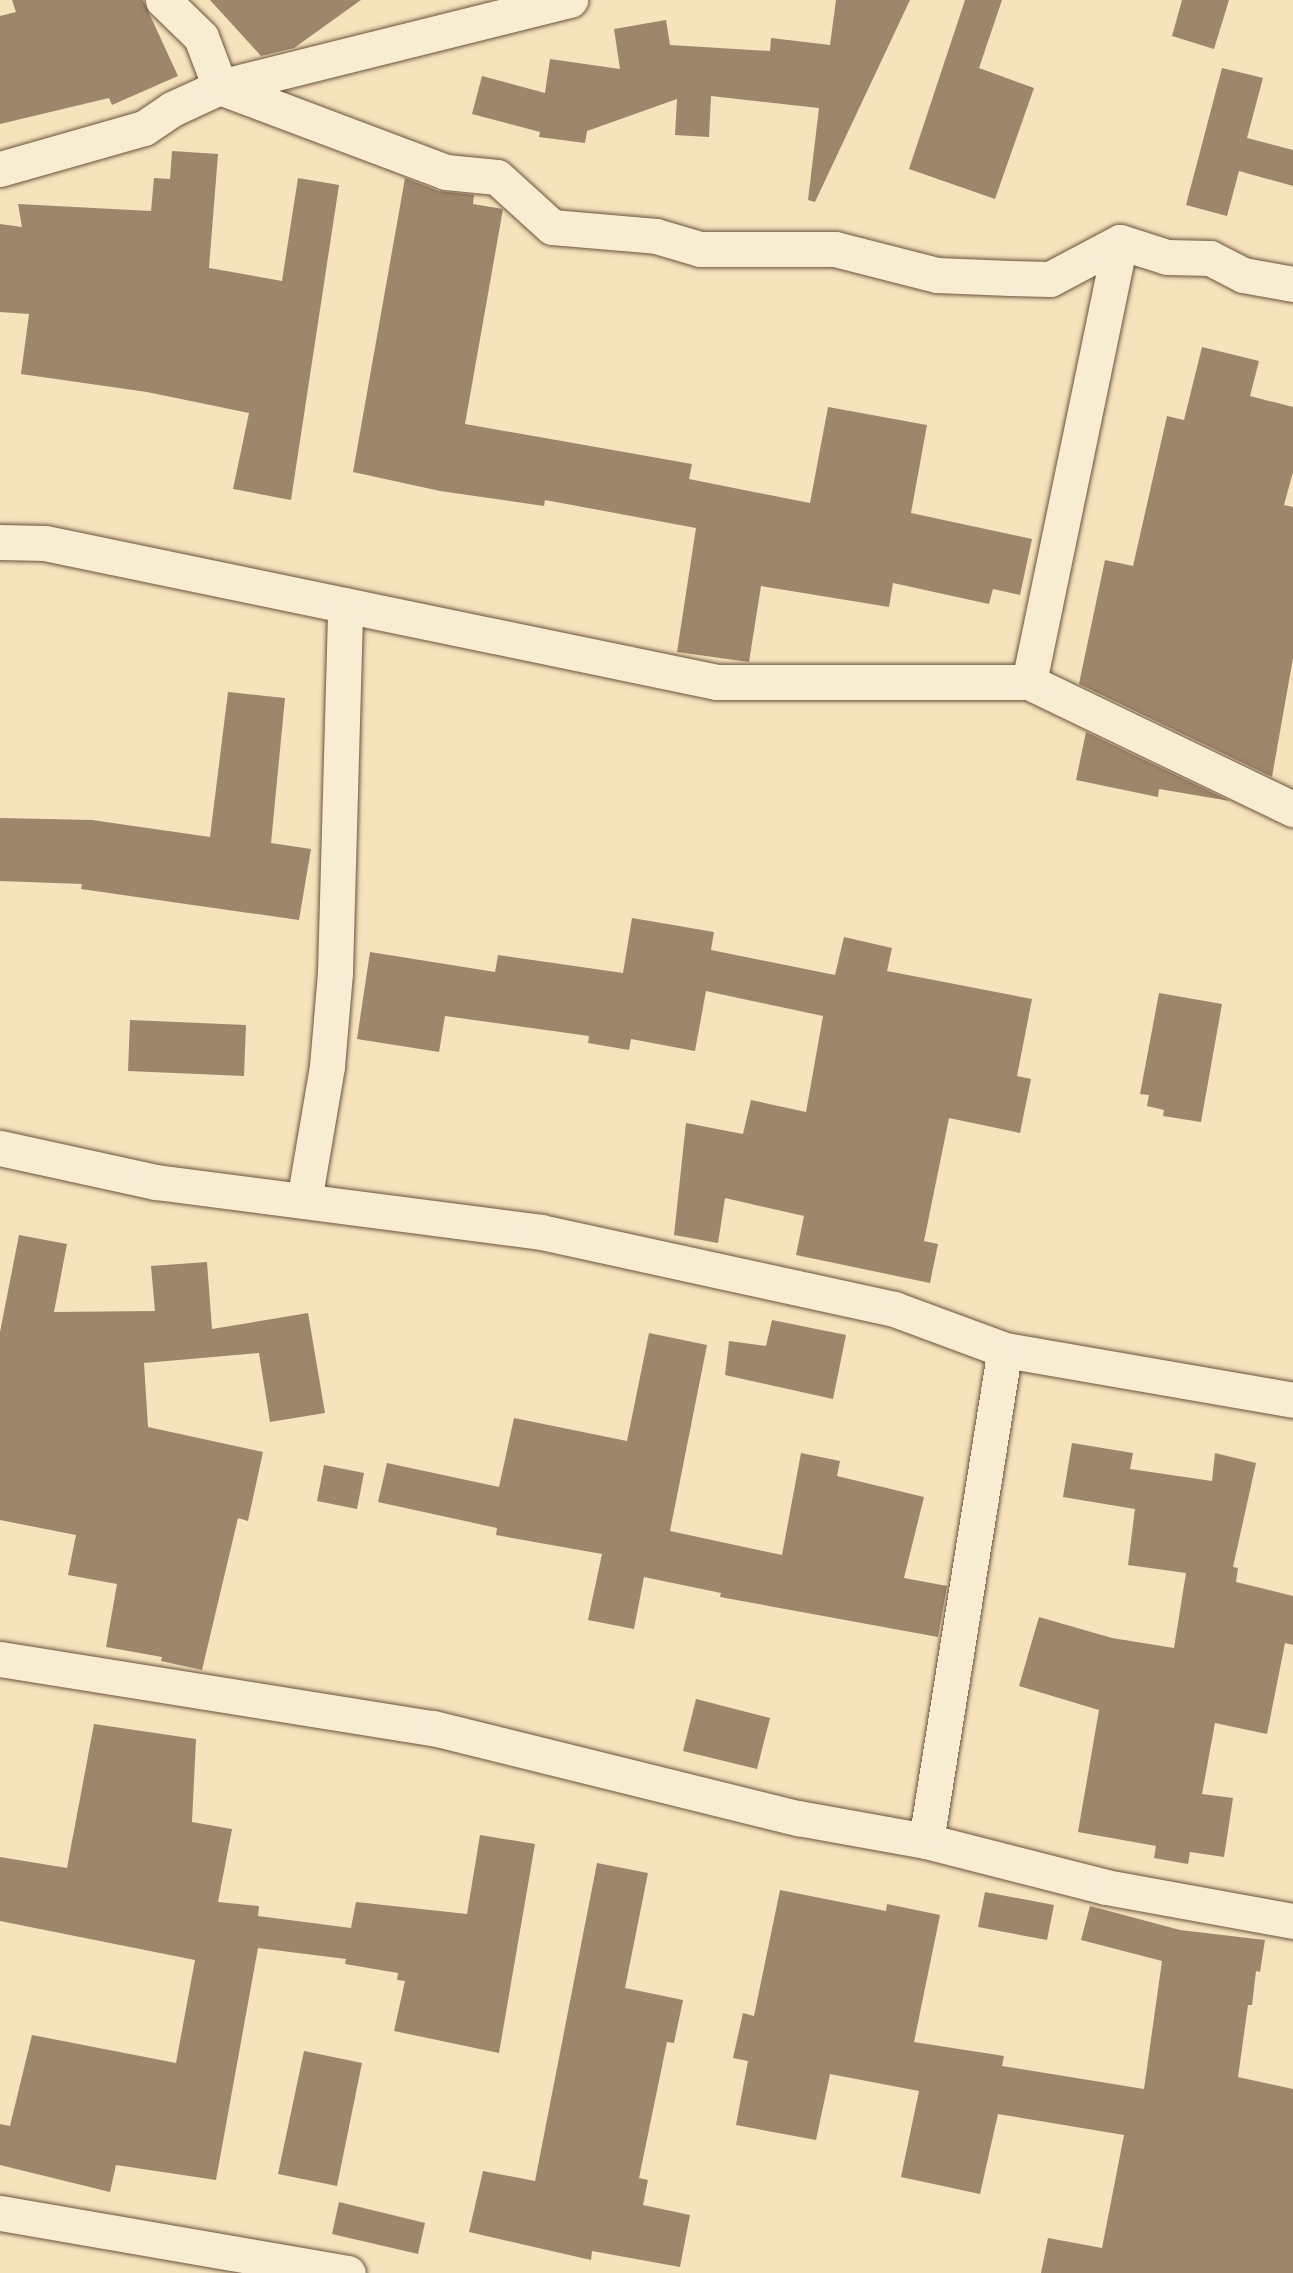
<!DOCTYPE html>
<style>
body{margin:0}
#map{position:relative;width:1293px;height:2273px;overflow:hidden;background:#f4e3bb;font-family:"IM FELL English",serif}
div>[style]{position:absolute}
.building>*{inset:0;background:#9d866b}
.roads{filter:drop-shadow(0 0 2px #6c523e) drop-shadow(0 0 2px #6c523e)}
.street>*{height:35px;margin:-17.5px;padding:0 17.5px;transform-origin:17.5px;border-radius:17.5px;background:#f8edd3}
span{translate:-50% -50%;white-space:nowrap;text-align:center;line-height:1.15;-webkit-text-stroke:7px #f8edd3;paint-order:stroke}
</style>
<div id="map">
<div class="building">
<div style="clip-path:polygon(12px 0,143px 0,178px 76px,112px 105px,109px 98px,0 124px,0 16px,16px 12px)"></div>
<div style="clip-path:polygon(210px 0,361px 0,294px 48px,261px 56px)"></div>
<div style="clip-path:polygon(836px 0,910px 0,815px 202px,808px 200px,819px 108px,711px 96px,709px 137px,675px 135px,677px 99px,587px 131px,585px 143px,539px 137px,540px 132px,472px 114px,482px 76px,545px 93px,550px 59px,620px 69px,614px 29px,666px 20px,670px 45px,770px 51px,771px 38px,830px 45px)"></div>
<div style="clip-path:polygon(965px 0,1002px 0,979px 68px,1034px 88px,995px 199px,909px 169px)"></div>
<div style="clip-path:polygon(1182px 0,1229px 0,1214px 49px,1172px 36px)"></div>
<div style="clip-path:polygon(1222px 68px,1263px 78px,1247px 138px,1293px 150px,1293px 186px,1239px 171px,1227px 216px,1186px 205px)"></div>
<div style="clip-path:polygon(172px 151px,218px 154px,209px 268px,282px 281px,298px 178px,339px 185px,291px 500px,233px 489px,249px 413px,147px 392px,21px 374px,29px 314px,0 312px,0 224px,22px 227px,18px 204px,151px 211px,154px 178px,170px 179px)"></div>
<div style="clip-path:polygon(405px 178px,439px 191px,474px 195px,473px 204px,503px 209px,465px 424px,692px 464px,689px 479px,810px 503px,828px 407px,927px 425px,911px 513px,1032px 539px,1020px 595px,993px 589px,989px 604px,893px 583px,889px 607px,761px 586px,749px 662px,677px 652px,696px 528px,545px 500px,544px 506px,440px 491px,353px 472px)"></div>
<div style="clip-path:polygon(1202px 347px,1259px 361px,1250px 396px,1293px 407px,1293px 472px,1284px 505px,1293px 507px,1293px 658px,1272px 777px,1079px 684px,1105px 560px,1133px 566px,1167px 416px,1184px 420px)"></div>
<div style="clip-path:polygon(228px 692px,285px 698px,271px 843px,311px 849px,299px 920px,81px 889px,82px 884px,0 881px,0 818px,92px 820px,210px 837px)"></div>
<div style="clip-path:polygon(1086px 732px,1230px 801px,1159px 789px,1158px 797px,1076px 780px)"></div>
<div style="clip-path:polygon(632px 918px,714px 932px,711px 950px,835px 975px,844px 937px,892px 948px,887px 971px,1032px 999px,1017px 1076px,1031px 1079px,1020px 1133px,949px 1118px,924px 1241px,938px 1244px,930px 1283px,796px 1255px,804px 1216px,725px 1198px,718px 1243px,674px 1235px,686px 1123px,743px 1134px,751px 1100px,806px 1112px,823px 1016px,706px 991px,695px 1051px,631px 1039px,629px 1050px,588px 1043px,589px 1036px,445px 1016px,439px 1052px,357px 1039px,370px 952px,495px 972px,498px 955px,623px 973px)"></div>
<div style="clip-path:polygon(1159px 993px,1222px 1004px,1201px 1122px,1163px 1116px,1164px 1110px,1147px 1106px,1149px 1095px,1140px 1094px)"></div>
<div style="clip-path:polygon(130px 1020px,246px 1025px,244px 1076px,128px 1071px)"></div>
<div style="clip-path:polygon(19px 1235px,67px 1244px,54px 1312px,155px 1311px,151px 1266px,207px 1262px,212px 1329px,308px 1313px,325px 1413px,270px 1422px,259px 1353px,144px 1363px,148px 1427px,263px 1452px,248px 1521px,238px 1518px,202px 1670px,161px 1661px,162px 1657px,106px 1647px,117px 1584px,68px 1575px,76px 1535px,0 1520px,0 1332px)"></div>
<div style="clip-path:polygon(772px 1320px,846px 1335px,833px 1399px,725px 1375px,729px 1341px,766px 1346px)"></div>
<div style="clip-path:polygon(649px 1333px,707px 1345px,670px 1531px,782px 1555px,801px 1453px,840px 1461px,837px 1476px,924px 1497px,904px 1578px,947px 1586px,938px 1637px,720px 1597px,721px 1593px,644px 1577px,634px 1629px,588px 1620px,602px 1554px,496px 1535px,497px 1528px,378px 1502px,387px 1463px,499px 1487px,514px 1418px,627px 1441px)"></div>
<div style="clip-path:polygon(1072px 1443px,1133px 1453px,1130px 1469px,1212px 1481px,1215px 1453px,1256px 1463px,1233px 1567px,1238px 1568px,1236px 1582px,1293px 1596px,1293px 1645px,1285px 1643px,1267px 1734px,1215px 1723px,1202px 1794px,1233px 1798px,1224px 1857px,1190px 1852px,1188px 1864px,1154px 1858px,1156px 1846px,1078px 1832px,1099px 1710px,1019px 1686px,1039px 1617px,1112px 1638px,1174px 1648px,1186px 1573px,1128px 1565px,1135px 1509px,1063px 1497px)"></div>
<div style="clip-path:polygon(324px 1465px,364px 1473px,357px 1509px,317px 1501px)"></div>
<div style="clip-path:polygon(696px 1699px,770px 1718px,757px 1769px,683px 1751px)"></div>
<div style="clip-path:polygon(94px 1724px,196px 1739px,192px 1822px,232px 1829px,218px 1902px,259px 1906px,258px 1916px,351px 1928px,356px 1902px,467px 1914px,480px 1835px,535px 1844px,499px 2053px,394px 2031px,405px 1981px,397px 1980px,398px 1973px,345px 1964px,346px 1959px,258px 1948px,216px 2180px,116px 2165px,110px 2192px,0 2165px,0 2124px,10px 2126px,32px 2035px,176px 2063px,195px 1960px,0 1921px,0 1857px,67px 1868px)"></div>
<div style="clip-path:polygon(597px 1863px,648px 1873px,625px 1988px,683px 2000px,674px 2043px,667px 2042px,639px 2178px,648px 2180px,643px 2205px,690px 2215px,680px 2267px,592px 2251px,591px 2260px,469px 2232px,483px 2171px,535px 2181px)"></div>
<div style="clip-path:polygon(780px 1890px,886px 1911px,887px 1904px,940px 1915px,914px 2042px,1004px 2056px,1002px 2066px,1144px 2089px,1162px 1961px,1081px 1940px,1090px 1906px,1180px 1930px,1265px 1940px,1260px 1972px,1256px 1971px,1252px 2005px,1248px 2005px,1238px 2077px,1293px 2089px,1293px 2273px,1041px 2273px,1048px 2238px,1102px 2248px,1124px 2135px,998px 2114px,980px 2194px,901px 2177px,919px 2091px,830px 2074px,816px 2140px,736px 2125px,748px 2061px,733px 2058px,743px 2013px,754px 2016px)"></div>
<div style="clip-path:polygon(985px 1892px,1054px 1905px,1047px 1940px,978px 1927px)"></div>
<div style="clip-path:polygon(304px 2051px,362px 2063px,337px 2186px,278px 2174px)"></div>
<div style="clip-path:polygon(339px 2202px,425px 2223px,418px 2254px,332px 2234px)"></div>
</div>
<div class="roads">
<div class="street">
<div style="left:163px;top:0;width:53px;rotate:44.2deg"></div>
<div style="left:201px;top:37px;width:53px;rotate:69.2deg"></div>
<div style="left:220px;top:87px;width:241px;rotate:20.6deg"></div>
<div style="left:446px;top:172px;width:51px;rotate:5.6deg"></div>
<div style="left:497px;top:177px;width:74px;rotate:42.3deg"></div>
<div style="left:552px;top:227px;width:104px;rotate:4.9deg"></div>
<div style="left:656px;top:236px;width:46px;rotate:16.5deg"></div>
<div style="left:700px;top:249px;width:135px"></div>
<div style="left:835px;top:249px;width:105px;rotate:14.3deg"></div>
<div style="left:937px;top:275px;width:73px;rotate:2.4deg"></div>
<div style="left:1010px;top:278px;width:40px;rotate:1.4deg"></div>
<div style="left:1050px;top:279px;width:79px;rotate:-27.9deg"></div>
<div style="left:0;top:169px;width:150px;rotate:-15.9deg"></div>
<div style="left:144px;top:128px;width:34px;rotate:-34deg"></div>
<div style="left:172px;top:109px;width:53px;rotate:-24.6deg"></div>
<div style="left:220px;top:87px;width:361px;rotate:-14deg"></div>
<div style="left:0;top:542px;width:45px;rotate:1.3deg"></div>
<div style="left:45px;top:543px;width:686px;rotate:11.69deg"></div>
<div style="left:717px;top:682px;width:312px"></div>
<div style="left:1029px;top:682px;width:293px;rotate:25.7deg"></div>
<div style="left:1029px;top:682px;width:449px;rotate:-78.3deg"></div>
<div style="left:1120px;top:242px;width:49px;rotate:17.7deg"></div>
<div style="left:1167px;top:257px;width:43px;rotate:1.3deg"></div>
<div style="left:1210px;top:258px;width:37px;rotate:27deg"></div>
<div style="left:1243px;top:275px;width:51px;rotate:10.2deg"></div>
<div style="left:0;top:1148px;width:160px;rotate:12.3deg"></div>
<div style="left:156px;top:1182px;width:388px;rotate:7.4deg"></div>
<div style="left:541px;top:1232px;width:361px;rotate:12.3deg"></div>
<div style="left:894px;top:1309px;width:118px;rotate:20.3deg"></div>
<div style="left:1005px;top:1350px;width:292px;rotate:9.8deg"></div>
<div style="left:304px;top:1201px;width:137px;rotate:-80.3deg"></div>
<div style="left:327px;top:1066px;width:94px;rotate:-85.1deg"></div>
<div style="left:335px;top:972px;width:367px;rotate:-88.4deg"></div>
<div style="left:0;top:1659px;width:438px;rotate:9.1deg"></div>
<div style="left:433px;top:1728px;width:376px;rotate:13.9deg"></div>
<div style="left:798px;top:1818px;width:130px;rotate:10.2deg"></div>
<div style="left:926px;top:1841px;width:186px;rotate:14.3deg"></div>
<div style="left:1106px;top:1887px;width:190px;rotate:10.3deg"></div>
<div style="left:926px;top:1841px;width:497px;rotate:-80.9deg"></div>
<div style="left:0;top:2213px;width:353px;rotate:9.8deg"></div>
</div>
</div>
</div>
